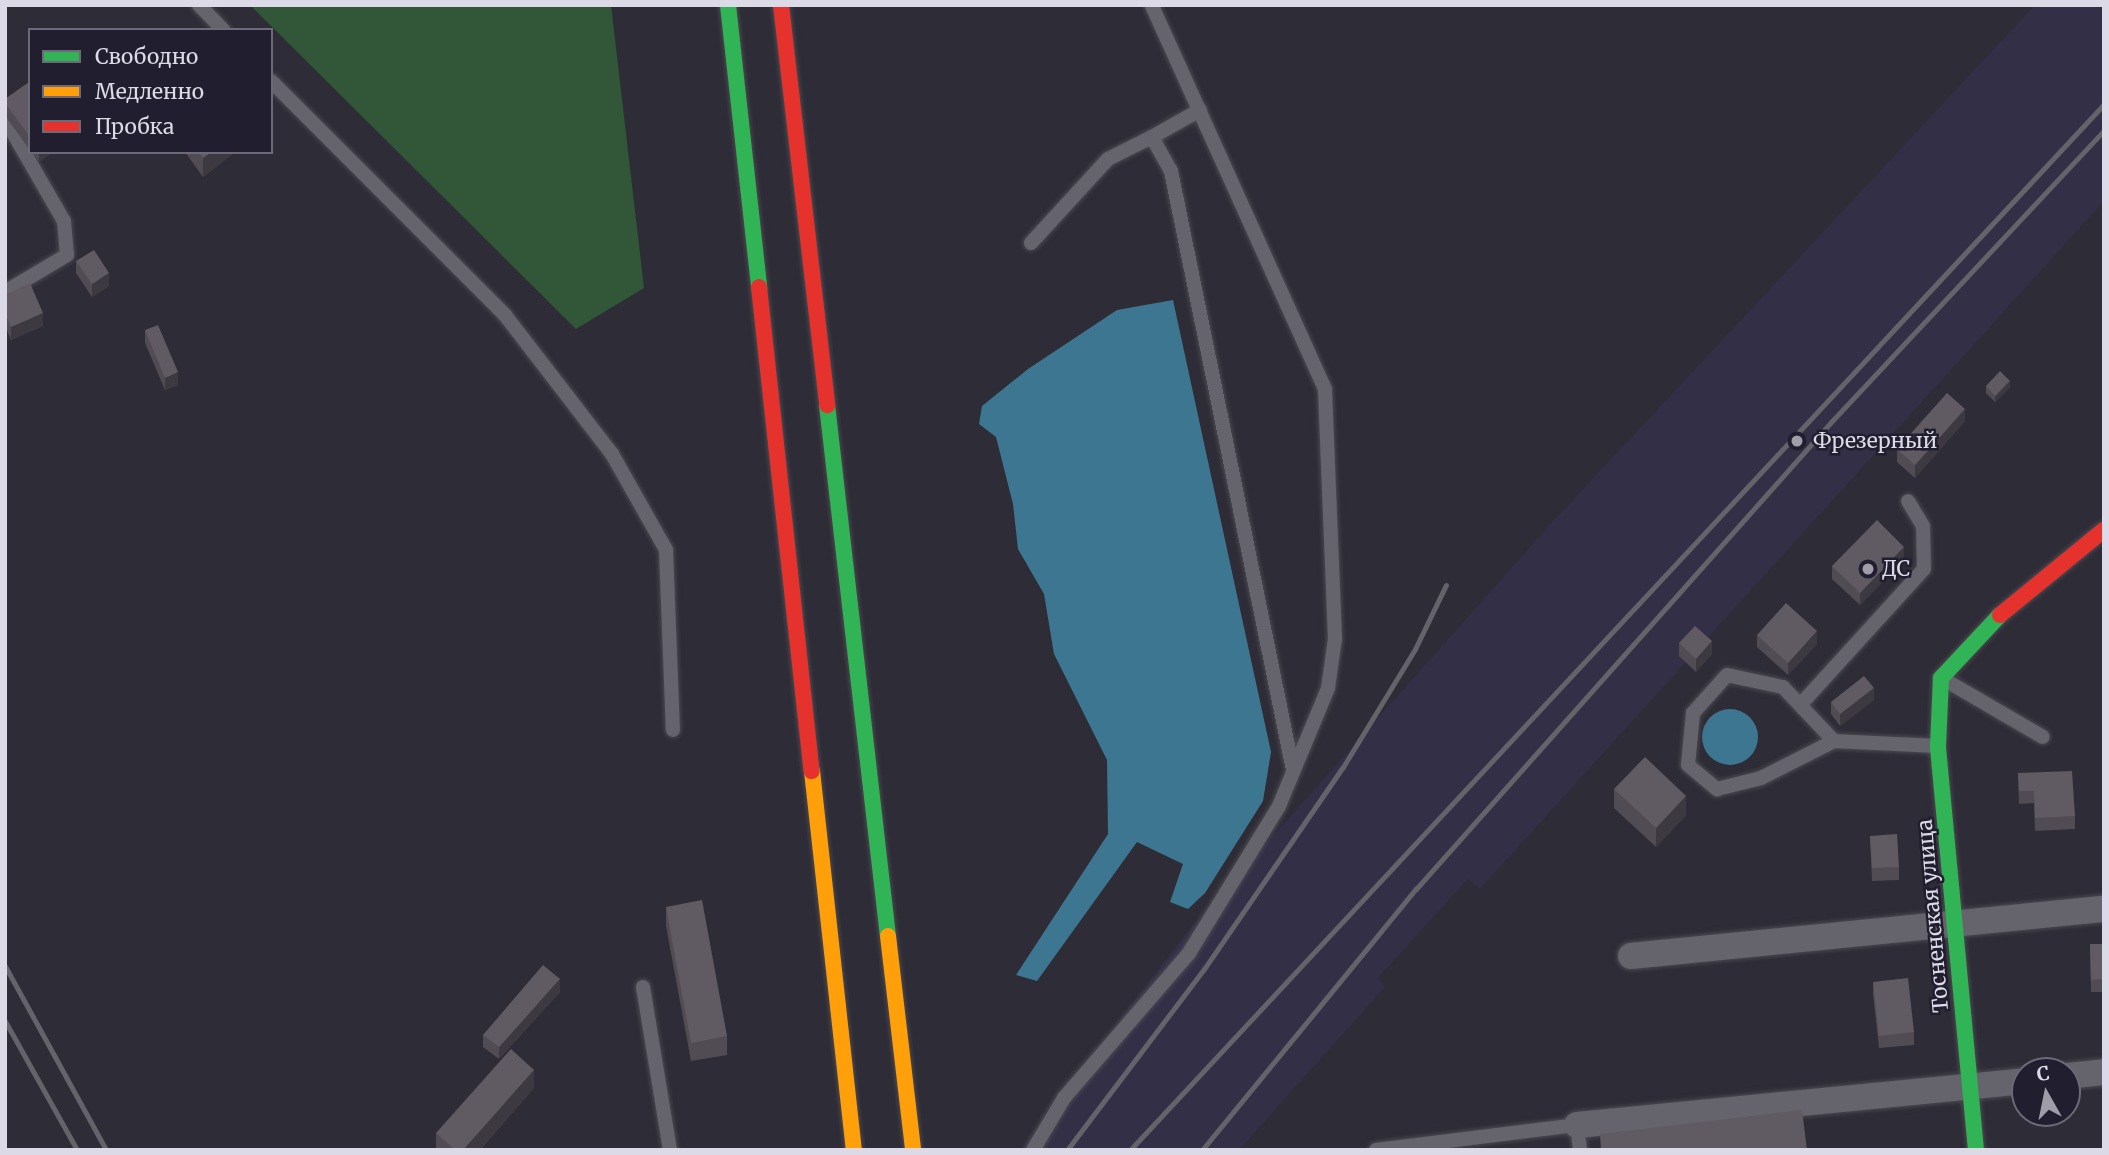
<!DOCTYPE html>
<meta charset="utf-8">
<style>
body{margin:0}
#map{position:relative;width:2109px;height:1155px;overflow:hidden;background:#2e2c36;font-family:Merriweather,serif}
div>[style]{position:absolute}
.built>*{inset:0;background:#332f46}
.forest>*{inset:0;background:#315638}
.water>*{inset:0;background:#3d7691}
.round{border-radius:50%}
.roads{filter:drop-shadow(0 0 2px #4a4951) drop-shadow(0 0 2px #4a4951)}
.lane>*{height:14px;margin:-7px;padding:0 7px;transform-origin:7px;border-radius:7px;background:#65646c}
.street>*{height:26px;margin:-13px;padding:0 13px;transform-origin:13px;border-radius:13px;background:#65646c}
.fast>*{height:16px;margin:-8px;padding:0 8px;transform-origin:8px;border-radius:8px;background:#30b455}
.slow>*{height:16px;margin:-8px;padding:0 8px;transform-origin:8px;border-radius:8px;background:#ff9f0a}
.jam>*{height:16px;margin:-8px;padding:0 8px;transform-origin:8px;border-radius:8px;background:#e5322d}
.rail>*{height:5px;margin:-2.5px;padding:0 2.5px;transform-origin:2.5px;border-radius:2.5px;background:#64636a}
.wall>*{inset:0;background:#514c53}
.shaded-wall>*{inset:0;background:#3d3941}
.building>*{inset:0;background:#605b63}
.dots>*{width:19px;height:19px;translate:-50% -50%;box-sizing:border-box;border:4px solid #211e2f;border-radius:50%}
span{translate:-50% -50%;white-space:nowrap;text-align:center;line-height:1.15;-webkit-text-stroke:5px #211e2f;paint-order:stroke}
.poi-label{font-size:21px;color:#dcdae6}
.left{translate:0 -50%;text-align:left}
.street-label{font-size:21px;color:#dcdae6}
.frame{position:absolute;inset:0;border:7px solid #dcdae6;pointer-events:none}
.legend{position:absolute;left:28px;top:28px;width:245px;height:126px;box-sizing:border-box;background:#211e2f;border:2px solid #6c6978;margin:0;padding:9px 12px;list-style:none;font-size:21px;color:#dcdae6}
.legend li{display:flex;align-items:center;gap:14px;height:35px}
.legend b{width:35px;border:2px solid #6c6978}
.north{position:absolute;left:2011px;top:1057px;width:70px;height:70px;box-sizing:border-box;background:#211e2f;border:2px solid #6c6978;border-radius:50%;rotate:351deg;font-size:19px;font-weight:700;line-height:28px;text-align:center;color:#dcdae6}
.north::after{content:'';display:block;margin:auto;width:24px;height:32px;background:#9f9da8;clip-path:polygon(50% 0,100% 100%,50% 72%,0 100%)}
</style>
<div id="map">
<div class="built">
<div style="clip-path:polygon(2035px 5px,2104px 5px,2104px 201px,1480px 889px,1468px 879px,1378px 978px,1385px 987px,1239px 1150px,1020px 1150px,1183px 937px,1557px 517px)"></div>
</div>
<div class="forest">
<div style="clip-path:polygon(250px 5px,611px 5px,644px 288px,576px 329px)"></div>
</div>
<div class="water">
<div style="clip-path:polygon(1173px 300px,1271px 752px,1263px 801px,1205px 893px,1188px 909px,1170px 902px,1183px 864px,1137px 842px,1037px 981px,1016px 975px,1108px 834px,1107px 760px,1054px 654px,1044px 594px,1018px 549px,1013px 504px,996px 437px,979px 424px,982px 406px,1028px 369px,1117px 310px)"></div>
<div class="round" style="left:1702px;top:709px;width:56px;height:56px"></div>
</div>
<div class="roads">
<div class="lane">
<div style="left:199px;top:5px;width:35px;rotate:46deg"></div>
<div style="left:271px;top:81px;width:331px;rotate:45deg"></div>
<div style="left:505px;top:315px;width:175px;rotate:52.4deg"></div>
<div style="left:612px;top:454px;width:110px;rotate:60.6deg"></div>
<div style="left:666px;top:550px;width:180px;rotate:87.8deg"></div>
<div style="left:5px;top:119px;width:118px;rotate:60deg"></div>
<div style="left:64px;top:221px;width:34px;rotate:85deg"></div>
<div style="left:67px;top:255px;width:72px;rotate:149.2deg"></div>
<div style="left:1152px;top:137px;width:55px;rotate:-29.4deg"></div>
<div style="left:1031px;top:243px;width:114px;rotate:-47.5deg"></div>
<div style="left:1108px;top:159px;width:49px;rotate:-26.6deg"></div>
<div style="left:1152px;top:137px;width:39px;rotate:61deg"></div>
<div style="left:1171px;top:171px;width:611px;rotate:78.49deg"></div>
<div style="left:1945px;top:680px;width:113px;rotate:30.2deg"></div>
<div style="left:1802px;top:703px;width:181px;rotate:-47.7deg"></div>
<div style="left:1924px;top:569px;width:43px;rotate:-91.3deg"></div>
<div style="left:1923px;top:526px;width:29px;rotate:-121deg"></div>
<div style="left:1834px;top:741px;width:74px;rotate:-133.4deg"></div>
<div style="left:1783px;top:687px;width:57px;rotate:-167.9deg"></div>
<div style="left:1727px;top:675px;width:51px;rotate:131.8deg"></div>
<div style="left:1693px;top:713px;width:52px;rotate:95.5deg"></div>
<div style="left:1688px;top:765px;width:38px;rotate:40deg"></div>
<div style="left:1717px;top:789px;width:45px;rotate:-14deg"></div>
<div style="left:1761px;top:778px;width:82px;rotate:-26.9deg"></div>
<div style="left:1834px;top:741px;width:102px;rotate:2.8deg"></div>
<div style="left:643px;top:987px;width:165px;rotate:80.6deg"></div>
<div style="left:1033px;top:1150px;width:61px;rotate:-59.2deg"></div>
<div style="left:1064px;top:1098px;width:191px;rotate:-49.2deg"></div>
<div style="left:1189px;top:953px;width:172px;rotate:-58.5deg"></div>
<div style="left:1279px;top:806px;width:128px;rotate:-67.4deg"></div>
<div style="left:1328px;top:688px;width:49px;rotate:-81.9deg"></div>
<div style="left:1335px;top:639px;width:250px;rotate:-92.3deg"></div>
<div style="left:1325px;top:389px;width:421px;rotate:-114.3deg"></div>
<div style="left:1376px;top:1150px;width:203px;rotate:-7.1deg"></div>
<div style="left:1577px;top:1125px;width:25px;rotate:83deg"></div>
</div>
<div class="street">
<div style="left:1631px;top:956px;width:475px;rotate:-5.7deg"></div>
<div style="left:2067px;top:1076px;width:37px;rotate:-6deg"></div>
<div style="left:1577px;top:1125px;width:450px;rotate:-5.6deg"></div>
</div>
<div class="fast">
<div style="left:728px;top:5px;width:284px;rotate:83.7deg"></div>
<div style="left:827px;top:405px;width:534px;rotate:83.45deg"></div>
<div style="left:1976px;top:1150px;width:406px;rotate:-95.4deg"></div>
<div style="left:1938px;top:746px;width:68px;rotate:-87.5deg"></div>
<div style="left:1941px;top:678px;width:86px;rotate:-46.9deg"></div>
</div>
<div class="slow">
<div style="left:812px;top:771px;width:381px;rotate:83.7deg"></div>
<div style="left:888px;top:936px;width:215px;rotate:83.3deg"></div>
</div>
<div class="jam">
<div style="left:781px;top:5px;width:403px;rotate:83.4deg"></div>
<div style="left:759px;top:287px;width:487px;rotate:83.8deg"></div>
<div style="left:2000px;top:615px;width:134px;rotate:-39.3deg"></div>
</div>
</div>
<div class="rail">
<div style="left:5px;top:966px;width:210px;rotate:61.2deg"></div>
<div style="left:5px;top:1021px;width:148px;rotate:60.8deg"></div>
<div style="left:1067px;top:1150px;width:227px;rotate:-52.9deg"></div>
<div style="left:1204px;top:969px;width:245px;rotate:-55.5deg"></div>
<div style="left:1343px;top:767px;width:138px;rotate:-58.6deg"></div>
<div style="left:1415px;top:649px;width:71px;rotate:-64.2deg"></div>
<div style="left:1130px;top:1150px;width:1429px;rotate:-47.04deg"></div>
<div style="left:1202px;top:1150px;width:338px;rotate:-50.7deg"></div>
<div style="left:1416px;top:889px;width:626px;rotate:-48.37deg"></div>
<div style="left:1832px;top:421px;width:398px;rotate:-46.9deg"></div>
</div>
<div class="wall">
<div style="clip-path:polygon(30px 83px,30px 150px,5px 116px,5px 99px)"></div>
<div style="clip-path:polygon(32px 152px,53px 152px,39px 162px)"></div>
<div style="clip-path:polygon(185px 152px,235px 152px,203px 177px)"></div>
<div style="clip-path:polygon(76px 261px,109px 286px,92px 297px,76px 273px)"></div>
<div style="clip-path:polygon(5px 295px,43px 326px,11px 340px,5px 326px)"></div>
<div style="clip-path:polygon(145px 330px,178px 385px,165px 390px,145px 343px)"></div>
<div style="clip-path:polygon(1986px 386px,2010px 387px,1995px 402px,1986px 393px)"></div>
<div style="clip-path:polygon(1965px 421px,1915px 478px,1897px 462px,1897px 449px)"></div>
<div style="clip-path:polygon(1904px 560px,1860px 605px,1832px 579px,1832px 566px)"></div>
<div style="clip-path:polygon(1757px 635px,1817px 644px,1788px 675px,1757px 647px)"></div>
<div style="clip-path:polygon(1679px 643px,1712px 654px,1696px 672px,1679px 656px)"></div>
<div style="clip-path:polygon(1874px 700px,1840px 726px,1831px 714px,1831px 702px)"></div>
<div style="clip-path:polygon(2018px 773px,2075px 816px,2075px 829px,2035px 831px,2034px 803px,2019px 804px)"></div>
<div style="clip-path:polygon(1614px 789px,1686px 815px,1656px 847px,1614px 808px)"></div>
<div style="clip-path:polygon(1870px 836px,1899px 867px,1899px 880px,1872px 881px)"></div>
<div style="clip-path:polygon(666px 907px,727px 1036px,727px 1055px,691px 1061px,666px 926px)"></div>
<div style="clip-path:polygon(2090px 944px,2104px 944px,2104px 992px,2091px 992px)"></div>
<div style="clip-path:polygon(1873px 982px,1914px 1032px,1914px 1045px,1879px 1048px,1873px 994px)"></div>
<div style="clip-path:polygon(560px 992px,499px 1059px,483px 1047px,483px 1035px)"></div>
<div style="clip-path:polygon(534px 1088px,480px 1150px,436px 1150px,436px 1133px)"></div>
</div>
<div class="shaded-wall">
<div style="clip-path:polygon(39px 152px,53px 152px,39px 162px)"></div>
<div style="clip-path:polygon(211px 152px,235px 152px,203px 177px,203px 158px)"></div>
<div style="clip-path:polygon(109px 273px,109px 286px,92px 297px,92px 284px)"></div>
<div style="clip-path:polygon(43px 313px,43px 326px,11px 340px,11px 327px)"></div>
<div style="clip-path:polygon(178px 372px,178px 385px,165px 390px,165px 378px)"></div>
<div style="clip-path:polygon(2010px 381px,2010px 387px,1995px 402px,1995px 396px)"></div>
<div style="clip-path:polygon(1965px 409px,1965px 421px,1915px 478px,1915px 465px)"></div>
<div style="clip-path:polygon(1904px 547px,1904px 560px,1860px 605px,1860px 593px)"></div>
<div style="clip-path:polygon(1817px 631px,1817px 644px,1788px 675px,1788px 663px)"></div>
<div style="clip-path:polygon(1712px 641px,1712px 654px,1696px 672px,1696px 659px)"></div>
<div style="clip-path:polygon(1874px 688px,1874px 700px,1840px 726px,1840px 714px)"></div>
<div style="clip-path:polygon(1686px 796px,1686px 815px,1656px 847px,1656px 828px)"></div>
<div style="clip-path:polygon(560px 979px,560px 992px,499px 1059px,499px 1047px)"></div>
<div style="clip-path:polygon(534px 1070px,534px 1088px,480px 1150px,463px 1150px)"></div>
</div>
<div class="building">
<div style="clip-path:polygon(29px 82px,30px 83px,30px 137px,5px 103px,5px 99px)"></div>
<div style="clip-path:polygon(199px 152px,211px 152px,203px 158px)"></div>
<div style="clip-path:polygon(94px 250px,109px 273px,92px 284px,76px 261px)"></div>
<div style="clip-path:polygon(30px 283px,43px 313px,11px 327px,5px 314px,5px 295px)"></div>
<div style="clip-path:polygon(158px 325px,178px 372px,165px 378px,145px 330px)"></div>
<div style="clip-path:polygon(2000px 371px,2010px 381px,1995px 396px,1986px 386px)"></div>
<div style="clip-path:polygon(1947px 393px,1965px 409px,1915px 465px,1897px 449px)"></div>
<div style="clip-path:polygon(1877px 520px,1904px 547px,1860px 593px,1832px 566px)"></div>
<div style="clip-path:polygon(1786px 603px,1817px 631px,1788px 663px,1757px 635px)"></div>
<div style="clip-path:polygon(1695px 626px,1712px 641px,1696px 659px,1679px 643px)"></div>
<div style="clip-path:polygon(1864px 676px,1874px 688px,1840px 714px,1831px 702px)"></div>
<div style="clip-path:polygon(1645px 757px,1686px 796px,1656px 828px,1614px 789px)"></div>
<div style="clip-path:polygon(2072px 771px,2075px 816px,2035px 818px,2034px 791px,2019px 791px,2018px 773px)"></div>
<div style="clip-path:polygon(1897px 834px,1899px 867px,1872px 868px,1870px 836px)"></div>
<div style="clip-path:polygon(702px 900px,727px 1036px,691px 1043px,666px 907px)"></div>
<div style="clip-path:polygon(2090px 944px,2104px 944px,2104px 979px,2091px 980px)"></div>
<div style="clip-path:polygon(543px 965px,560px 979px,499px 1047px,483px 1035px)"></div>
<div style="clip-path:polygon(1908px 978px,1914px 1032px,1879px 1036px,1873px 982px)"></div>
<div style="clip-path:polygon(511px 1049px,534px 1070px,463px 1150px,455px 1150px,436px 1133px)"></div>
<div style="clip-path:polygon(1802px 1110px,1807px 1150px,1601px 1150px,1600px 1134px)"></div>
</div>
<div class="dots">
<div style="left:1797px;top:441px;background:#9f9da8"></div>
<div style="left:1868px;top:569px;background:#9f9da8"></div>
</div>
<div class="poi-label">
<span class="left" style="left:1813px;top:441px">Фрезерный</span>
<span class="left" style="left:1882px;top:569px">ДС</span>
</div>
<div class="street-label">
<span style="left:1933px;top:916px;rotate:-95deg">Тосненская улица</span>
</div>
<div class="frame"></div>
<ul class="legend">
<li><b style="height:9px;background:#30b455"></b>Свободно</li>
<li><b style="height:9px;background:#ff9f0a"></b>Медленно</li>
<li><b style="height:9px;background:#e5322d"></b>Пробка</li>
</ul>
<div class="north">С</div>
</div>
